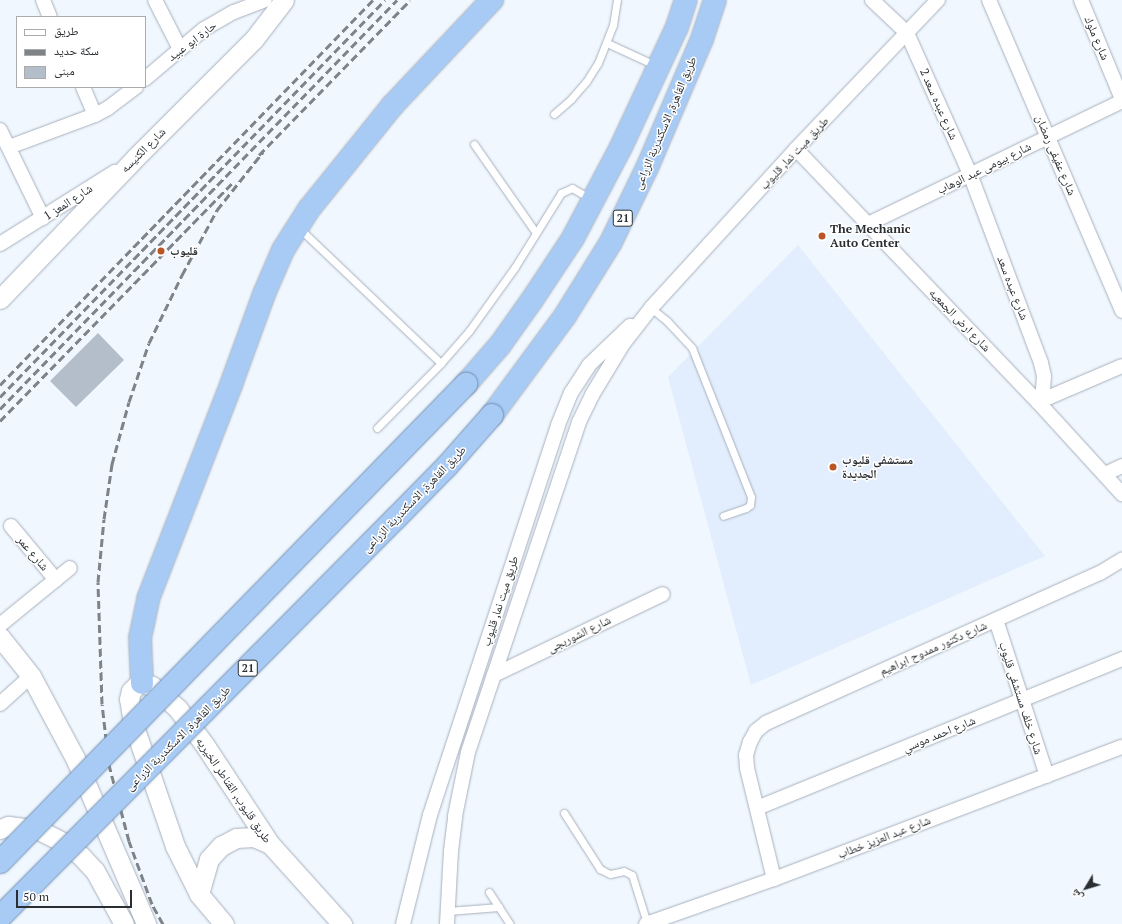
<!DOCTYPE html>
<meta charset="utf-8">
<style>
body{margin:0}
#map{position:relative;width:1122px;height:924px;overflow:hidden;background:#f0f7fe;font-family:"PT Serif","Noto Naskh Arabic",serif}
div>[style]{position:absolute}
.built>*{inset:0;background:#e2eefd}
.building>*{inset:0;background:#b4beca}
.roads{filter:drop-shadow(0 0 1px #a7b0bd) drop-shadow(0 0 1px #a7b0bd)}
.service>*{height:7px;margin:-3.5px;padding:0 3.5px;transform-origin:3.5px;border-radius:3.5px;background:#fff}
.minor>*{height:14px;margin:-7px;padding:0 7px;transform-origin:7px;border-radius:7px;background:#fff}
.secondary>*{height:19px;margin:-9.5px;padding:0 9.5px;transform-origin:9.5px;border-radius:9.5px;background:#fff}
.trunk>*{height:22px;margin:-11px;padding:0 11px;transform-origin:11px;border-radius:11px;background:#a8cbf6}
.rail>*{height:3px;margin-top:-1.5px;transform-origin:0;background:repeating-linear-gradient(90deg,#7e8388 0 8px,transparent 0 12px)}
.bridges{filter:drop-shadow(0 0 1px #6e8cb0) drop-shadow(0 0 1px #6e8cb0)}
.trunk-bridge>*{height:22px;margin:-11px;padding:0 11px;transform-origin:11px;border-radius:11px;background:#a8cbf6}
.dots>*{width:11px;height:11px;translate:-50% -50%;box-sizing:border-box;border:2px solid #fff;border-radius:50%}
span{translate:-50% -50%;white-space:nowrap;text-align:center;line-height:1.15;-webkit-text-stroke:3px #fff;paint-order:stroke}
.shield-label span{padding:1px 3px;background:#fff;border:1px solid;border-radius:3px;-webkit-text-stroke-width:0}
.shield-label{font-size:11px;color:#2a2e32;font-weight:700}
.street-label{font-size:12px;color:#2a2e32}
.poi-label{font-size:12px;color:#2a2e32;font-weight:700}
.left{translate:0 -50%;text-align:left}
.legend{position:absolute;left:16px;top:16px;width:130px;height:72px;box-sizing:border-box;background:#fff;border:1px solid #aaabad;margin:0;padding:5px 7px;list-style:none;font-size:12px;color:#2a2e32}
.legend li{display:flex;align-items:center;gap:8px;height:20px}
.legend b{width:20px;border:1px solid #aaabad}
.north{position:absolute;left:1066px;top:868px;width:40px;height:40px;-webkit-text-stroke:3px #fff;paint-order:stroke;rotate:232deg;font-size:11px;font-weight:700;line-height:16px;text-align:center;color:#2a2e32}
.north::after{content:'';display:block;margin:auto;width:14px;height:18px;background:#2a2e32;clip-path:polygon(50% 0,100% 100%,50% 72%,0 100%)}
.scale{position:absolute;left:16px;top:890px;width:116px;height:18px;box-sizing:border-box;border:2px solid #2a2e32;border-top:0;padding-left:5px;font-size:12px;line-height:14px;white-space:nowrap;color:#2a2e32;-webkit-text-stroke:3px #fff;paint-order:stroke}
</style>
<div id="map">
<div class="built">
<div style="clip-path:polygon(798px 245px,1045px 556px,751px 685px,668px 377px)"></div>
</div>
<div class="building">
<div style="clip-path:polygon(98px 333px,124px 360px,76px 407px,50px 381px)"></div>
</div>
<div class="roads">
<div class="service">
<div style="left:607px;top:43px;width:55px;rotate:24.7deg"></div>
<div style="left:554px;top:114px;width:23px;rotate:-41deg"></div>
<div style="left:571px;top:99px;width:23px;rotate:-49deg"></div>
<div style="left:586px;top:82px;width:22px;rotate:-58deg"></div>
<div style="left:598px;top:63px;width:41px;rotate:-68.5deg"></div>
<div style="left:613px;top:25px;width:25px;rotate:-81deg"></div>
<div style="left:474px;top:144px;width:108px;rotate:55.1deg"></div>
<div style="left:299px;top:228px;width:196px;rotate:43.6deg"></div>
<div style="left:651px;top:308px;width:21px;rotate:39deg"></div>
<div style="left:667px;top:321px;width:37px;rotate:47deg"></div>
<div style="left:692px;top:348px;width:160px;rotate:68.4deg"></div>
<div style="left:751px;top:497px;width:8px;rotate:97deg"></div>
<div style="left:750px;top:505px;width:5px;rotate:143deg"></div>
<div style="left:746px;top:508px;width:24px;rotate:161deg"></div>
<div style="left:377px;top:428px;width:91px;rotate:-45.4deg"></div>
<div style="left:441px;top:363px;width:43px;rotate:-48.8deg"></div>
<div style="left:469px;top:331px;width:79px;rotate:-54.3deg"></div>
<div style="left:515px;top:267px;width:87px;rotate:-58.1deg"></div>
<div style="left:561px;top:193px;width:12px;rotate:-24deg"></div>
<div style="left:572px;top:188px;width:22px;rotate:30deg"></div>
<div style="left:564px;top:813px;width:67px;rotate:57.3deg"></div>
<div style="left:600px;top:869px;width:11px;rotate:27deg"></div>
<div style="left:610px;top:874px;width:14px;rotate:-12deg"></div>
<div style="left:624px;top:871px;width:9px;rotate:27deg"></div>
<div style="left:632px;top:875px;width:50px;rotate:72.6deg"></div>
<div style="left:489px;top:892px;width:38px;rotate:57deg"></div>
<div style="left:448px;top:911px;width:51px;rotate:-4.5deg"></div>
</div>
<div class="minor">
<div style="left:43px;top:0;width:18px;rotate:68deg"></div>
<div style="left:155px;top:0;width:55px;rotate:63deg"></div>
<div style="left:872px;top:0;width:48px;rotate:43.3deg"></div>
<div style="left:907px;top:33px;width:154px;rotate:65.9deg"></div>
<div style="left:970px;top:174px;width:202px;rotate:69.4deg"></div>
<div style="left:1041px;top:363px;width:13px;rotate:77deg"></div>
<div style="left:1044px;top:376px;width:14px;rotate:94deg"></div>
<div style="left:1043px;top:390px;width:13px;rotate:113deg"></div>
<div style="left:989px;top:0;width:338px;rotate:66.8deg"></div>
<div style="left:1081px;top:0;width:107px;rotate:67.5deg"></div>
<div style="left:145px;top:79px;width:77px;rotate:-40.3deg"></div>
<div style="left:204px;top:29px;width:34px;rotate:-30deg"></div>
<div style="left:234px;top:12px;width:33px;rotate:-21deg"></div>
<div style="left:83px;top:87px;width:30px;rotate:67deg"></div>
<div style="left:0;top:130px;width:98px;rotate:64deg"></div>
<div style="left:9px;top:147px;width:92px;rotate:-20.4deg"></div>
<div style="left:95px;top:115px;width:15px;rotate:-28deg"></div>
<div style="left:108px;top:108px;width:35px;rotate:-37deg"></div>
<div style="left:796px;top:149px;width:350px;rotate:46.3deg"></div>
<div style="left:1038px;top:402px;width:125px;rotate:47.6deg"></div>
<div style="left:868px;top:224px;width:282px;rotate:-25.8deg"></div>
<div style="left:0;top:244px;width:136px;rotate:-32.1deg"></div>
<div style="left:1038px;top:402px;width:91px;rotate:-23.2deg"></div>
<div style="left:1105px;top:474px;width:19px;rotate:-25deg"></div>
<div style="left:11px;top:526px;width:70px;rotate:50.2deg"></div>
<div style="left:996px;top:620px;width:164px;rotate:71.9deg"></div>
<div style="left:0;top:625px;width:90px;rotate:-39.2deg"></div>
<div style="left:494px;top:675px;width:187px;rotate:-25.6deg"></div>
<div style="left:0;top:704px;width:42px;rotate:-42.1deg"></div>
<div style="left:757px;top:808px;width:394px;rotate:-22.2deg"></div>
<div style="left:774px;top:879px;width:114px;rotate:-103.7deg"></div>
<div style="left:747px;top:768px;width:13px;rotate:-94deg"></div>
<div style="left:746px;top:755px;width:14px;rotate:-73deg"></div>
<div style="left:750px;top:742px;width:13px;rotate:-61deg"></div>
<div style="left:756px;top:731px;width:13px;rotate:-39deg"></div>
<div style="left:766px;top:723px;width:366px;rotate:-24.2deg"></div>
<div style="left:1100px;top:573px;width:26px;rotate:-31deg"></div>
<div style="left:403px;top:924px;width:112px;rotate:-76.1deg"></div>
<div style="left:430px;top:815px;width:410px;rotate:-71.8deg"></div>
<div style="left:558px;top:425px;width:35px;rotate:-68deg"></div>
<div style="left:571px;top:393px;width:33px;rotate:-57deg"></div>
<div style="left:589px;top:365px;width:57px;rotate:-43.6deg"></div>
<div style="left:447px;top:924px;width:73px;rotate:-86.9deg"></div>
<div style="left:451px;top:851px;width:35px;rotate:-83deg"></div>
<div style="left:455px;top:816px;width:65px;rotate:-78.5deg"></div>
<div style="left:468px;top:752px;width:348px;rotate:-71.4deg"></div>
<div style="left:579px;top:422px;width:30px;rotate:-64deg"></div>
<div style="left:592px;top:395px;width:60px;rotate:-58.7deg"></div>
<div style="left:623px;top:344px;width:46px;rotate:-52.1deg"></div>
<div style="left:651px;top:308px;width:215px;rotate:-47.6deg"></div>
<div style="left:796px;top:149px;width:206px;rotate:-46.4deg"></div>
<div style="left:646px;top:924px;width:136px;rotate:-19.4deg"></div>
<div style="left:774px;top:879px;width:372px;rotate:-20.8deg"></div>
</div>
<div class="secondary">
<div style="left:0;top:299px;width:195px;rotate:-46.2deg"></div>
<div style="left:135px;top:158px;width:168px;rotate:-45deg"></div>
<div style="left:254px;top:39px;width:49px;rotate:-52.4deg"></div>
<div style="left:0;top:637px;width:50px;rotate:51.5deg"></div>
<div style="left:31px;top:676px;width:93px;rotate:61.8deg"></div>
<div style="left:75px;top:758px;width:181px;rotate:66.8deg"></div>
<div style="left:0;top:829px;width:9px;rotate:-21deg"></div>
<div style="left:8px;top:826px;width:31px;rotate:7deg"></div>
<div style="left:39px;top:830px;width:28px;rotate:27deg"></div>
<div style="left:64px;top:843px;width:20px;rotate:37deg"></div>
<div style="left:80px;top:855px;width:22px;rotate:47deg"></div>
<div style="left:95px;top:871px;width:60px;rotate:61.3deg"></div>
<div style="left:199px;top:894px;width:36px;rotate:-74deg"></div>
<div style="left:209px;top:859px;width:18px;rotate:-47deg"></div>
<div style="left:221px;top:846px;width:17px;rotate:-28deg"></div>
<div style="left:236px;top:838px;width:18px;rotate:-3deg"></div>
<div style="left:254px;top:837px;width:17px;rotate:24deg"></div>
<div style="left:224px;top:924px;width:39px;rotate:-130deg"></div>
<div style="left:199px;top:894px;width:54px;rotate:-116.6deg"></div>
<div style="left:175px;top:846px;width:130px;rotate:-108.9deg"></div>
<div style="left:133px;top:723px;width:24px;rotate:-99deg"></div>
<div style="left:129px;top:699px;width:8px;rotate:-76deg"></div>
<div style="left:131px;top:691px;width:8px;rotate:-45deg"></div>
<div style="left:137px;top:685px;width:5px;rotate:-22deg"></div>
<div style="left:142px;top:683px;width:10px;rotate:17deg"></div>
<div style="left:152px;top:686px;width:35px;rotate:41deg"></div>
<div style="left:178px;top:709px;width:44px;rotate:53.4deg"></div>
<div style="left:204px;top:744px;width:120px;rotate:56.6deg"></div>
<div style="left:270px;top:844px;width:108px;rotate:48deg"></div>
</div>
<div class="trunk">
<div style="left:466px;top:384px;width:52px;rotate:-48.9deg"></div>
<div style="left:500px;top:345px;width:55px;rotate:-54.6deg"></div>
<div style="left:532px;top:300px;width:74px;rotate:-56.5deg"></div>
<div style="left:573px;top:238px;width:103px;rotate:-62.2deg"></div>
<div style="left:621px;top:147px;width:132px;rotate:-65deg"></div>
<div style="left:677px;top:27px;width:28px;rotate:-72deg"></div>
<div style="left:492px;top:415px;width:123px;rotate:-53.6deg"></div>
<div style="left:565px;top:316px;width:87px;rotate:-58.1deg"></div>
<div style="left:611px;top:242px;width:82px;rotate:-64.1deg"></div>
<div style="left:647px;top:168px;width:140px;rotate:-66.9deg"></div>
<div style="left:702px;top:39px;width:41px;rotate:-71.6deg"></div>
<div style="left:142px;top:683px;width:45px;rotate:-92.5deg"></div>
<div style="left:140px;top:638px;width:40px;rotate:-78deg"></div>
<div style="left:148px;top:599px;width:233px;rotate:-68.8deg"></div>
<div style="left:232px;top:382px;width:94px;rotate:-70deg"></div>
<div style="left:264px;top:294px;width:48px;rotate:-66.6deg"></div>
<div style="left:283px;top:250px;width:49px;rotate:-57.6deg"></div>
<div style="left:309px;top:209px;width:132px;rotate:-51.1deg"></div>
<div style="left:392px;top:106px;width:146px;rotate:-46.7deg"></div>
</div>
</div>
<div class="rail">
<div style="left:259px;top:155px;width:216px;rotate:-45.7deg"></div>
<div style="left:0;top:385px;width:536px;rotate:-45.91deg"></div>
<div style="left:0;top:397px;width:553px;rotate:-45.88deg"></div>
<div style="left:0;top:409px;width:570px;rotate:-45.85deg"></div>
<div style="left:0;top:421px;width:334px;rotate:-45.7deg"></div>
<div style="left:163px;top:924px;width:23px;rotate:-119deg"></div>
<div style="left:152px;top:904px;width:67px;rotate:-110.1deg"></div>
<div style="left:129px;top:841px;width:79px;rotate:-104.7deg"></div>
<div style="left:109px;top:765px;width:61px;rotate:-96.5deg"></div>
<div style="left:102px;top:704px;width:122px;rotate:-91.9deg"></div>
<div style="left:98px;top:582px;width:63px;rotate:-84.6deg"></div>
<div style="left:104px;top:519px;width:56px;rotate:-81.7deg"></div>
<div style="left:112px;top:464px;width:64px;rotate:-74.7deg"></div>
<div style="left:129px;top:402px;width:62px;rotate:-71.3deg"></div>
<div style="left:149px;top:343px;width:76px;rotate:-64.1deg"></div>
<div style="left:182px;top:275px;width:74px;rotate:-61.7deg"></div>
<div style="left:217px;top:210px;width:74px;rotate:-51.6deg"></div>
</div>
<div class="bridges">
<div class="trunk-bridge">
<div style="left:0;top:862px;width:668px;rotate:-45.73deg"></div>
<div style="left:0;top:917px;width:562px;rotate:-45.22deg"></div>
<div style="left:396px;top:518px;width:73px;rotate:-45.6deg"></div>
<div style="left:447px;top:466px;width:68px;rotate:-48.6deg"></div>
</div>
</div>
<div class="dots">
<div style="left:822px;top:236px;background:#ba5623"></div>
<div style="left:161px;top:251px;background:#ba5623"></div>
<div style="left:833px;top:467px;background:#ba5623"></div>
</div>
<div class="shield-label">
<span style="left:623px;top:218px">21</span>
<span style="left:248px;top:668px">21</span>
</div>
<div class="street-label">
<span style="left:1097px;top:38px;rotate:67deg">شارع ملوك</span>
<span style="left:192px;top:41px;rotate:-37deg">حارة ابو عبيد</span>
<span style="left:939px;top:104px;rotate:66deg">شارع عبده سعد 2</span>
<span style="left:665px;top:123px;rotate:-67deg">طريق القاهرة, الاسكندرية الزراعى</span>
<span style="left:143px;top:150px;rotate:-45deg">شارع الكنيسه</span>
<span style="left:794px;top:153px;rotate:-47deg">طريق ميت نما, قليوب</span>
<span style="left:1056px;top:155px;rotate:67deg">شارع عفيفى رمضان</span>
<span style="left:984px;top:168px;rotate:-26deg">شارع بيومى عبد الوهاب</span>
<span style="left:68px;top:202px;rotate:-33deg">شارع المعز 1</span>
<span style="left:1013px;top:288px;rotate:69deg">شارع عبده سعد</span>
<span style="left:960px;top:320px;rotate:46deg">شارع ارض الجمعيه</span>
<span style="left:414px;top:499px;rotate:-46deg">طريق القاهرة, الاسكندرية الزراعى</span>
<span style="left:33px;top:553px;rotate:50deg">شارع عمر</span>
<span style="left:500px;top:601px;rotate:-72deg">طريق ميت نما, قليوب</span>
<span style="left:579px;top:634px;rotate:-26deg">شارع الشوربجى</span>
<span style="left:933px;top:648px;rotate:-24deg">شارع دكتور ممدوح ابراهيم</span>
<span style="left:1021px;top:698px;rotate:72deg">شارع خلف مستشفى قليوب</span>
<span style="left:939px;top:734px;rotate:-22deg">شارع احمد موسي</span>
<span style="left:178px;top:738px;rotate:-45deg">طريق القاهرة, الاسكندرية الزراعى</span>
<span style="left:234px;top:790px;rotate:56deg">طريق قليوب, القناطر الخيريه</span>
<span style="left:884px;top:837px;rotate:-21deg">شارع عبد العزيز خطاب</span>
</div>
<div class="poi-label">
<span class="left" style="left:830px;top:236px">The Mechanic<br>Auto Center</span>
<span class="left" style="left:170px;top:251px">قليوب</span>
<span class="left" style="left:842px;top:467px">مستشفى قليوب<br>الجديدة</span>
</div>
<ul class="legend">
<li><b style="height:5px;background:#fff"></b>طريق</li>
<li><b style="height:5px;background:#7e8388"></b>سكة حديد</li>
<li><b style="height:11px;background:#b4beca"></b>مبنى</li>
</ul>
<div class="north">ش</div>
<div class="scale">50 m</div>
</div>
